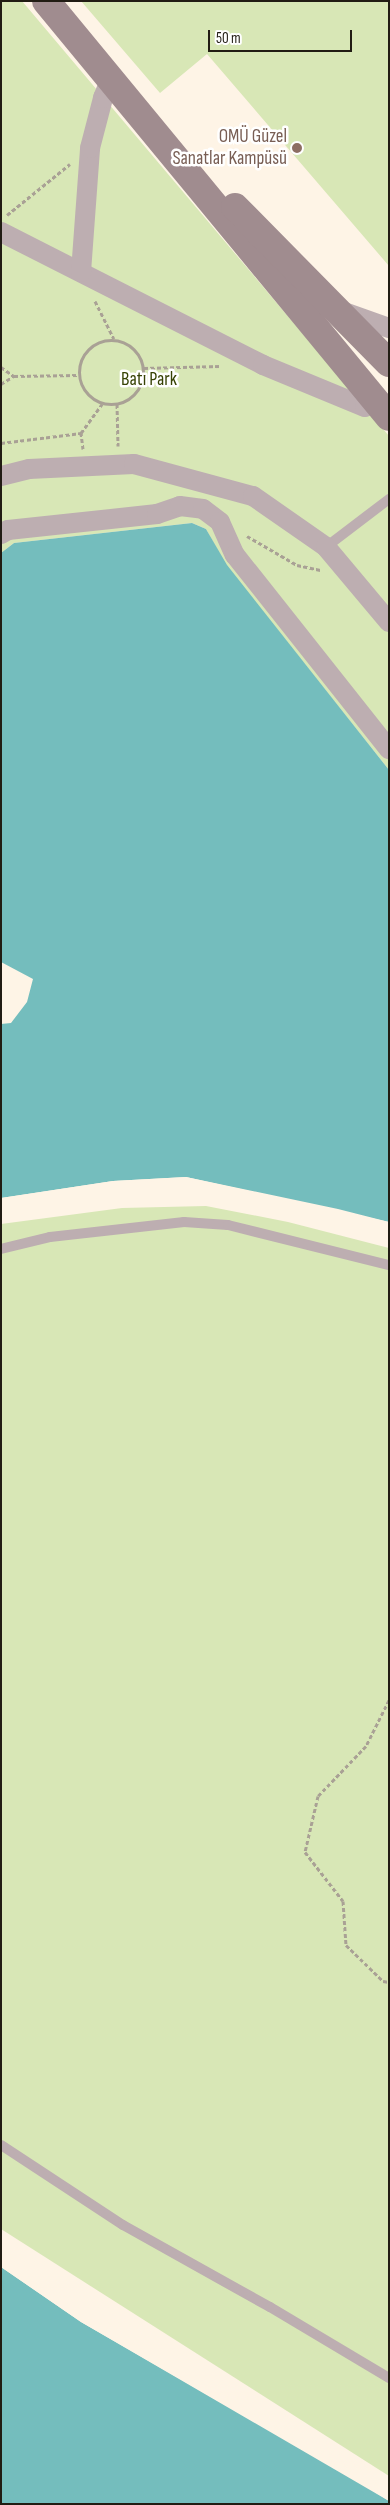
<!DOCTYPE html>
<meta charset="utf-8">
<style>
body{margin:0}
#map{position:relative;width:390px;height:2505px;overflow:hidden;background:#fef4e6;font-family:"Sofia Sans Condensed",sans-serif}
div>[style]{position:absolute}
.green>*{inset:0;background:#d8e7b6}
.water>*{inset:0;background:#74bdbd}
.pier>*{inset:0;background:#fef4e6}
.path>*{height:3px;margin-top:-1.5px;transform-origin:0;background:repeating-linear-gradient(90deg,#a9a195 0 4px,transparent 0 6.5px)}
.path>.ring{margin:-1.5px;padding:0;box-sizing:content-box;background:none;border:3px solid #a9a195;border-radius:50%}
.service>*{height:10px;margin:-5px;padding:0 5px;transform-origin:5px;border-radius:5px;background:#bdaeb1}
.minor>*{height:20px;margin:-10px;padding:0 10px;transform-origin:10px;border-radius:10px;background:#bdaeb1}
.secondary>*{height:28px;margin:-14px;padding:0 14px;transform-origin:14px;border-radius:14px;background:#a08c8f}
.dots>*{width:14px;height:14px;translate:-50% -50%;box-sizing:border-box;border:2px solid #fff;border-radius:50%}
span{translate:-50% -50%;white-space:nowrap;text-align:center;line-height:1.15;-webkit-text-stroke:5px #fff;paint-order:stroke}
.education-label{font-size:19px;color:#785e54}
.right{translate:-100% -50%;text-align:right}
.park-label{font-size:19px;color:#364204}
.frame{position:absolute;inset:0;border:2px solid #211c13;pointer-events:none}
.scale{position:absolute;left:208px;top:30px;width:144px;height:22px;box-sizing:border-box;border:2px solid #211c13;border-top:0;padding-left:6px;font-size:15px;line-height:18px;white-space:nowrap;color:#211c13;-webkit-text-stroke:4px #fff;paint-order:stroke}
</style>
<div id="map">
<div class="green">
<div style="clip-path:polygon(1px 1px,22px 1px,389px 436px,389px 770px,226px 565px,206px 529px,192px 523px,14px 543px,1px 553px)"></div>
<div style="clip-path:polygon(81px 1px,389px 1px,389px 266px,207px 54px,160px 93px)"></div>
<div style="clip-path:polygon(206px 1206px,288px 1222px,389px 1248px,389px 2476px,1px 2229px,1px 1224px,122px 1208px)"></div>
</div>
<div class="water">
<div style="clip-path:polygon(192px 523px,206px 529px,227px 565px,389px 770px,389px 1222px,186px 1177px,113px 1181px,1px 1198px,1px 1024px,11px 1023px,27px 1002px,33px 979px,1px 962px,1px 553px,14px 543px)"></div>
<div style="clip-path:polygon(1px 2267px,81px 2322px,359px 2482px,389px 2501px,389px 2504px,1px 2504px)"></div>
</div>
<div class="pier">
<div style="clip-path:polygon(186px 1177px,338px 1209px,389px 1222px,389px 1224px,186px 1180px,113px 1183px,1px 1201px,1px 1198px,113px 1181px)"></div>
<div style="clip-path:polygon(1px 2264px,82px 2320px,360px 2480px,389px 2498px,389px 2501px,81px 2322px,1px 2267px)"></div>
</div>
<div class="path">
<div style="left:7px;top:215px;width:81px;rotate:-39deg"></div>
<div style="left:95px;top:301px;width:42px;rotate:63.4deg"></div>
<div class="ring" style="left:79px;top:340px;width:61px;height:61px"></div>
<div style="left:1px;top:367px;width:16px;rotate:35deg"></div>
<div style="left:14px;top:376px;width:64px;rotate:-0.9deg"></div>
<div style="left:144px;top:368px;width:76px;rotate:-1.5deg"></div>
<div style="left:1px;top:384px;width:15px;rotate:-32deg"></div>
<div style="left:117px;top:404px;width:42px;rotate:88.6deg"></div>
<div style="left:1px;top:443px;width:81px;rotate:-7.1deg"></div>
<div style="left:83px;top:449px;width:16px;rotate:-97deg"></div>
<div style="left:81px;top:433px;width:36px;rotate:-54deg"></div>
<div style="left:247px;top:536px;width:58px;rotate:30.1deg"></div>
<div style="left:297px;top:565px;width:24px;rotate:12deg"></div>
<div style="left:389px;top:1700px;width:51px;rotate:116.6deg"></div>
<div style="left:366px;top:1746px;width:69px;rotate:133.8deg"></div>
<div style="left:318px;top:1796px;width:57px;rotate:103.1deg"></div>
<div style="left:305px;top:1852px;width:62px;rotate:52.2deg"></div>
<div style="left:343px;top:1901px;width:44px;rotate:86.1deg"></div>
<div style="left:346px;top:1945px;width:52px;rotate:44.2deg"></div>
<div style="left:383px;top:1981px;width:6px;rotate:9deg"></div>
</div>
<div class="service">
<div style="left:326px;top:547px;width:79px;rotate:-37.3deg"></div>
<div style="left:1px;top:1249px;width:50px;rotate:-13.8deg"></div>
<div style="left:50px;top:1237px;width:135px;rotate:-6.4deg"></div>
<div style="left:184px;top:1222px;width:44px;rotate:3.9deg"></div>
<div style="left:228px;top:1225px;width:166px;rotate:14deg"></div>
<div style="left:1px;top:2145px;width:146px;rotate:33.3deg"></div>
<div style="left:123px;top:2225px;width:168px;rotate:29.2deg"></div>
<div style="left:270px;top:2307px;width:139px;rotate:30.8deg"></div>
</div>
<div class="minor">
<div style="left:1px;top:232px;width:294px;rotate:26.9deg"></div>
<div style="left:263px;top:365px;width:110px;rotate:22.4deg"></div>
<div style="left:365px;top:407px;width:11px;rotate:-45deg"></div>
<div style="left:81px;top:272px;width:124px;rotate:-85.8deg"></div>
<div style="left:90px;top:148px;width:52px;rotate:-75.4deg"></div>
<div style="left:103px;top:98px;width:18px;rotate:-68deg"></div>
<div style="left:341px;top:311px;width:51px;rotate:19.5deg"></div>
<div style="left:1px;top:476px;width:29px;rotate:-14deg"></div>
<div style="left:29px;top:469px;width:105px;rotate:-2.7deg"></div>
<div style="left:134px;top:464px;width:123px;rotate:15.1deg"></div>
<div style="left:253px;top:496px;width:89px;rotate:34.9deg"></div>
<div style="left:326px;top:547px;width:98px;rotate:50deg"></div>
<div style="left:1px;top:534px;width:8px;rotate:-30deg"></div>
<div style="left:8px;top:530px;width:150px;rotate:-6.1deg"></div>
<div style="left:157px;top:514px;width:24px;rotate:-19deg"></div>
<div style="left:180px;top:506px;width:23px;rotate:7deg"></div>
<div style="left:203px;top:509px;width:21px;rotate:37deg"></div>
<div style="left:220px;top:522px;width:36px;rotate:66deg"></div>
<div style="left:235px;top:555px;width:248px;rotate:51.6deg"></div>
</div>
<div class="secondary">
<div style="left:46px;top:1px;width:539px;rotate:50.49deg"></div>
<div style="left:235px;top:207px;width:219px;rotate:45.4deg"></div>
</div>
<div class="dots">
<div style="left:297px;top:148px;background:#8d6e63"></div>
</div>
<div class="education-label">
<span class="right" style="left:287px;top:148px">OMÜ Güzel<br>Sanatlar Kampüsü</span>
</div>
<div class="park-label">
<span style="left:149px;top:380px">Batı Park</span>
</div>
<div class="frame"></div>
<div class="scale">50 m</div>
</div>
